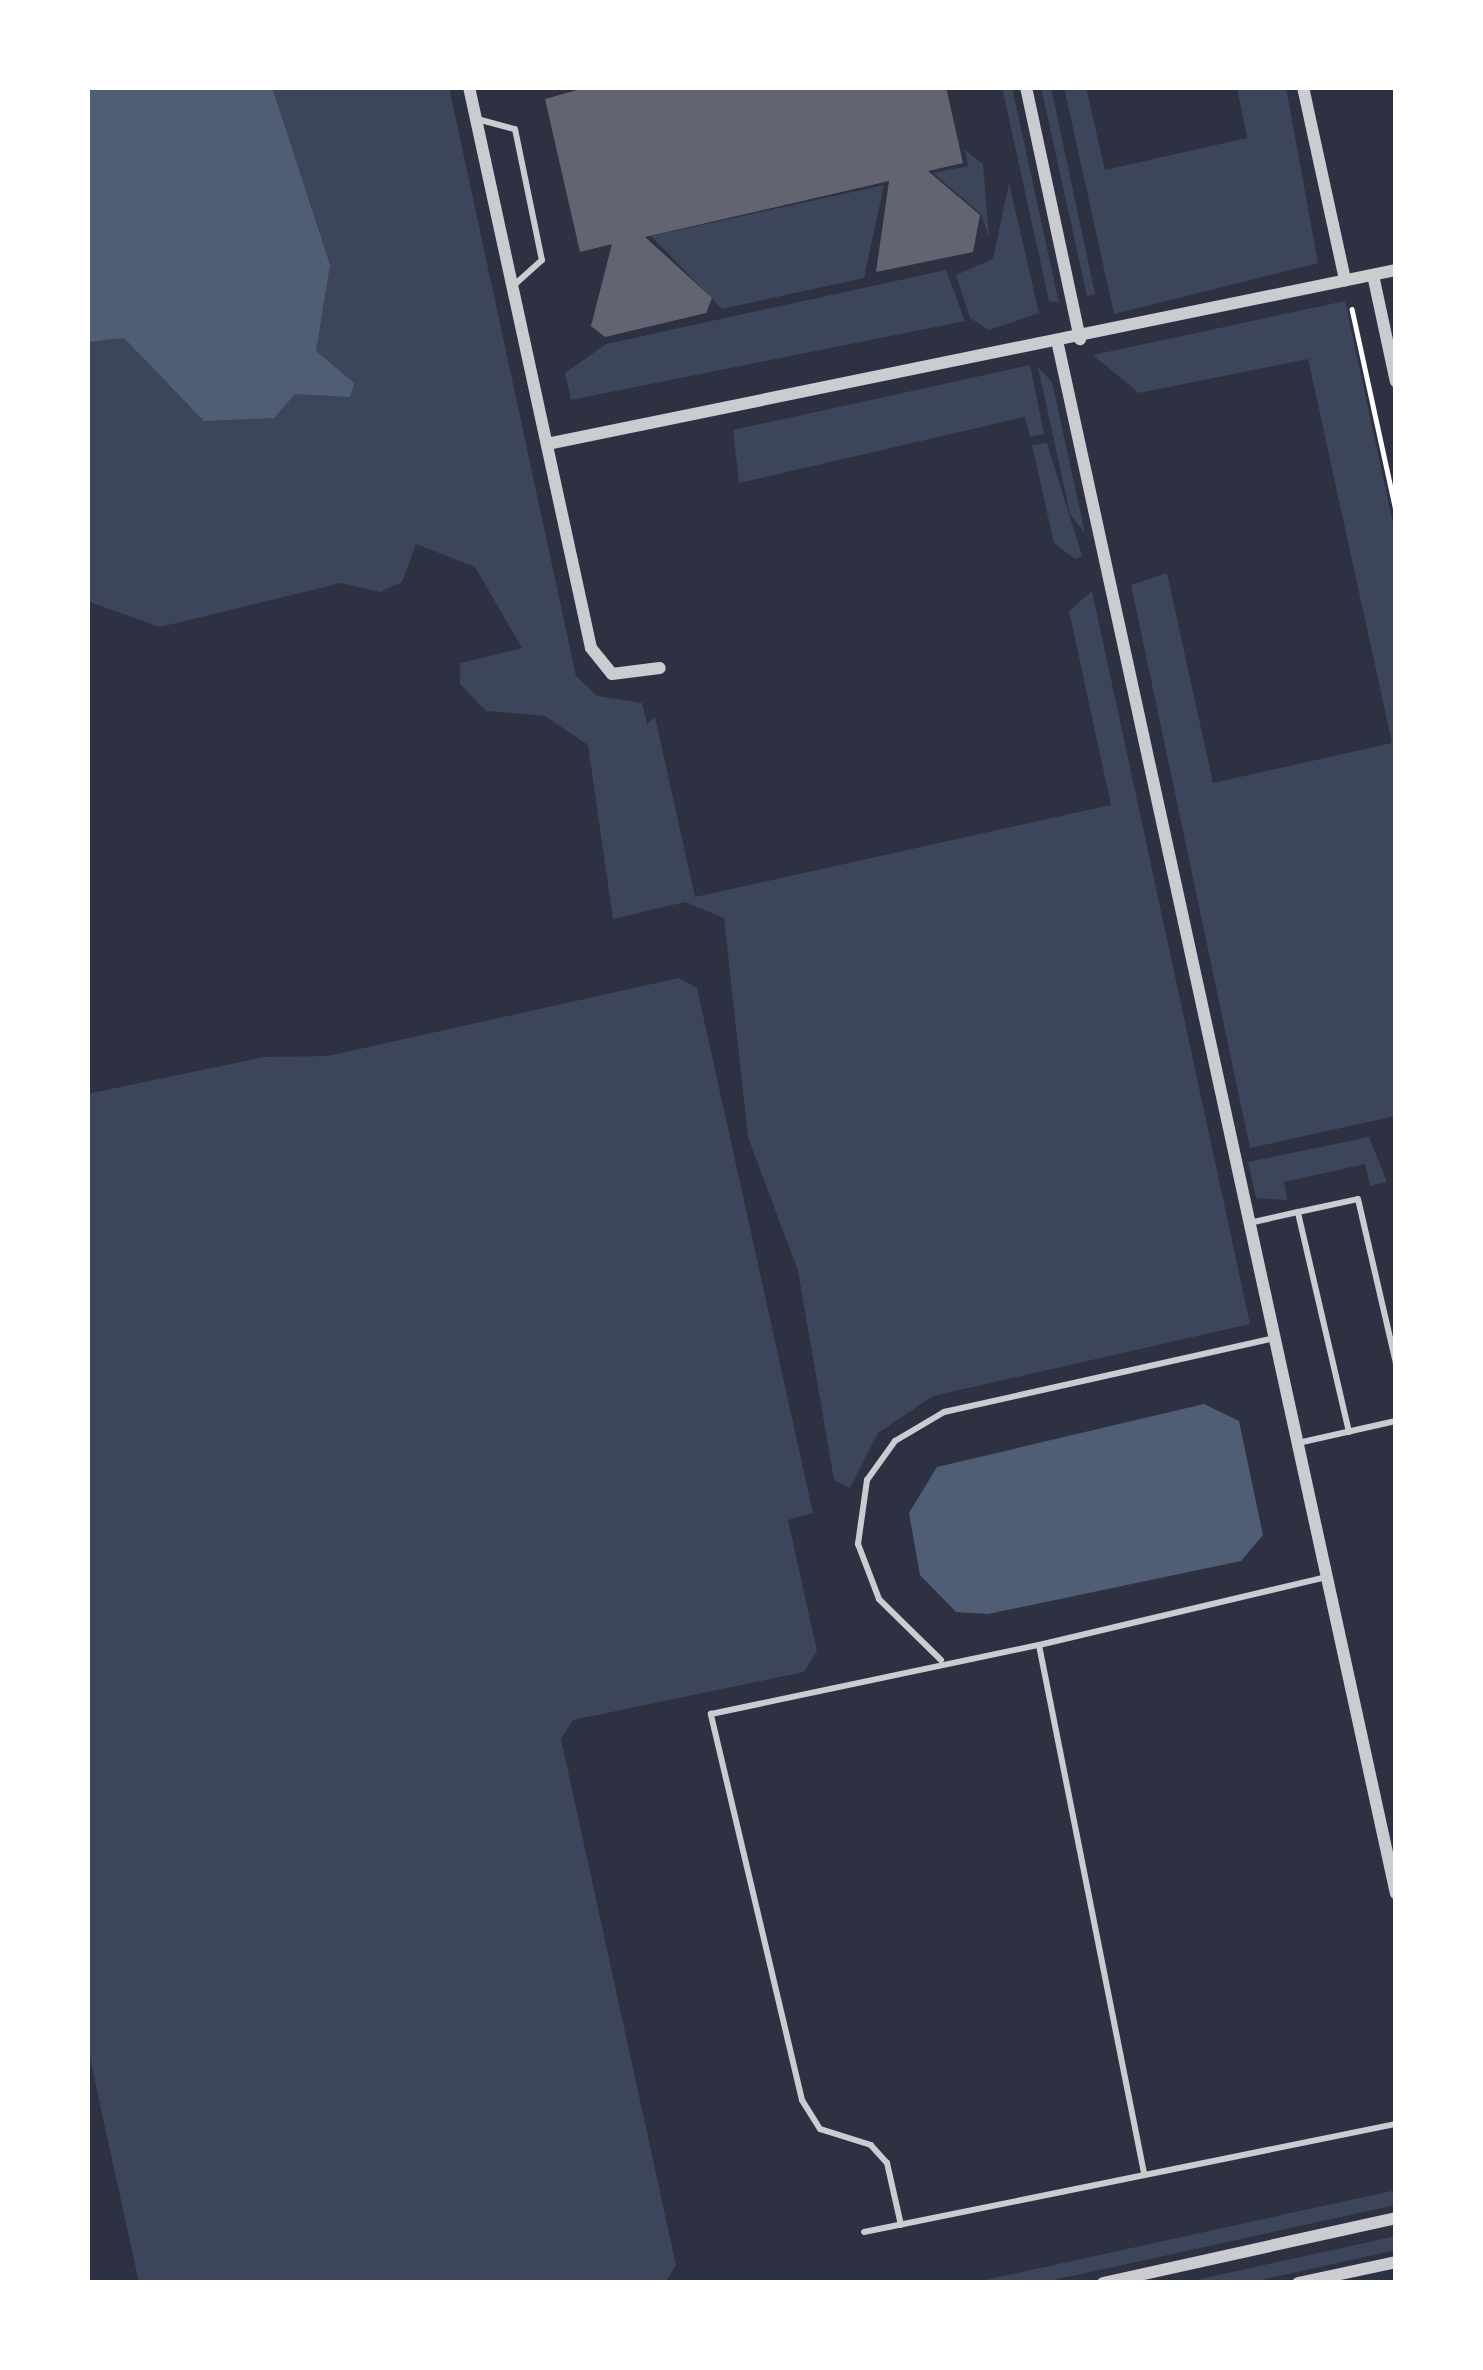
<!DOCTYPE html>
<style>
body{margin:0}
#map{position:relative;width:1483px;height:2370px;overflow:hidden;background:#2d3142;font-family:"DejaVu Sans",sans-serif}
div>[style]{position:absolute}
.green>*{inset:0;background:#3c4559}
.water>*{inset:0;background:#4f5d75}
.building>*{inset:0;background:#626471}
.path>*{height:4.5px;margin:-2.25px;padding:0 2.25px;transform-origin:2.25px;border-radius:2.25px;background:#fff}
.service>*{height:6px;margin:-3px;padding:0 3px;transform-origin:3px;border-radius:3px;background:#caccd0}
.minor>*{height:12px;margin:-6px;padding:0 6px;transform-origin:6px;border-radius:6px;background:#caccd0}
span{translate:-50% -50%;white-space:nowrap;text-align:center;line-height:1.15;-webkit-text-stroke:12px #fff;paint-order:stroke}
.frame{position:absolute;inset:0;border:90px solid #fff;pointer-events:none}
</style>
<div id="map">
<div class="green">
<div style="clip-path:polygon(87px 87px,449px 87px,576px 676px,597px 696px,642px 703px,647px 724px,655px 717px,695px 897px,1111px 805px,1069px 611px,1092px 591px,1250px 1324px,933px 1396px,878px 1433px,850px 1488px,834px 1480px,798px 1271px,748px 1137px,724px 918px,685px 902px,613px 919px,588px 745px,545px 716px,486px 711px,460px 684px,460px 663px,522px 648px,475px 567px,416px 544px,402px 582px,380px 592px,341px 583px,160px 627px,87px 601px)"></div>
<div style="clip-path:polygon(1002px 87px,1012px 87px,1059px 303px,1049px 301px)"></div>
<div style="clip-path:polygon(1041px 87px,1051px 87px,1095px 294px,1087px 296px)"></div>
<div style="clip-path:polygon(1064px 87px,1086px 87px,1105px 170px,1247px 138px,1237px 87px,1286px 87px,1318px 263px,1114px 314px)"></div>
<div style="clip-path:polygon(965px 150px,983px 164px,989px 237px,981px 214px,933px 173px,968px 166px)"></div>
<div style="clip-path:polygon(1009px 183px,1039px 313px,989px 330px,970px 318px,956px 275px,993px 259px)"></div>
<div style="clip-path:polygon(884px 185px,864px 278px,722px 309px,651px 236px)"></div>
<div style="clip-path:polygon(946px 270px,965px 321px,571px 400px,565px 373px,606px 344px)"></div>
<div style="clip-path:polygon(1345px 301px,1396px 537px,1396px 1116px,1250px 1148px,1131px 585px,1167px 573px,1213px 783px,1392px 743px,1308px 359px,1139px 393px,1093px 355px)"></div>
<div style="clip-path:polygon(1030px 365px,1044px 434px,1030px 437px,1025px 417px,739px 483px,733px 430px)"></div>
<div style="clip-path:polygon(1038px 367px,1052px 382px,1085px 533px,1070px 514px)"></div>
<div style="clip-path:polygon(1047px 443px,1082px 556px,1075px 559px,1054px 543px,1032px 445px)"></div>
<div style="clip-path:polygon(679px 978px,697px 988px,813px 1513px,788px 1520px,817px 1651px,804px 1672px,573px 1720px,561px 1739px,676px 2265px,665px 2283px,139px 2283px,87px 2045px,87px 1094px,264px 1057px,328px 1056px)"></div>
<div style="clip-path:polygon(1369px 1137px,1387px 1182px,1370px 1186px,1365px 1164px,1284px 1182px,1287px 1200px,1256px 1198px,1248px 1162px)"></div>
<div style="clip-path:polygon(1396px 2190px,1396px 2205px,1040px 2283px,971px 2283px)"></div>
<div style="clip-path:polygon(1396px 2236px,1396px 2250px,1247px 2283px,1182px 2283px)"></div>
</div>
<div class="water">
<div style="clip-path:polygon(87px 87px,272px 87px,330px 265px,316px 351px,354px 383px,350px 397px,295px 394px,274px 418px,204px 421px,124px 338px,87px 342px)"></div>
<div style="clip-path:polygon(1204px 1404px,1239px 1421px,1263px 1535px,1241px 1561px,988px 1614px,956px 1612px,920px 1575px,909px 1513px,937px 1467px)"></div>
</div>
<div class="building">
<div style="clip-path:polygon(946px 87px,963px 163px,928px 171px,980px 215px,973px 252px,876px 272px,889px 181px,645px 237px,712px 298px,706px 313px,605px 337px,591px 326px,612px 244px,580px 252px,545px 99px,588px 87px)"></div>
</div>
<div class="path">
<div style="left:1352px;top:309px;width:206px;rotate:77.7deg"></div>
</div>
<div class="service">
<div style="left:477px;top:119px;width:39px;rotate:15deg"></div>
<div style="left:515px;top:129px;width:134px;rotate:78.4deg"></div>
<div style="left:542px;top:260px;width:36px;rotate:138deg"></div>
<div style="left:1249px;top:1223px;width:50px;rotate:-12.7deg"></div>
<div style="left:1349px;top:1432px;width:226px;rotate:-103.1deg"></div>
<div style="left:1298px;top:1212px;width:61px;rotate:-12.2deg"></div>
<div style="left:1358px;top:1199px;width:169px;rotate:77deg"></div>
<div style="left:1298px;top:1443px;width:100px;rotate:-12.7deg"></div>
<div style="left:941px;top:1660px;width:87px;rotate:-135.5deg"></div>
<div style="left:879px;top:1599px;width:59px;rotate:-110.9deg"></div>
<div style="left:858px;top:1544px;width:65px;rotate:-82deg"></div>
<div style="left:867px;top:1480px;width:48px;rotate:-54.3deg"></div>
<div style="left:895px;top:1441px;width:57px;rotate:-30.6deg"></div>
<div style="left:944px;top:1412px;width:338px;rotate:-12.6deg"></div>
<div style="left:1144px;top:2173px;width:538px;rotate:-101.25deg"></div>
<div style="left:1039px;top:1645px;width:296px;rotate:-13.3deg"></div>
<div style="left:901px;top:2225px;width:64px;rotate:-102.7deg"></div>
<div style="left:887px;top:2163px;width:24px;rotate:-132deg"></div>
<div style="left:871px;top:2145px;width:53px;rotate:-162.6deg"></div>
<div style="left:820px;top:2129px;width:34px;rotate:-122deg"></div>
<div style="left:802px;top:2100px;width:397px;rotate:-103.3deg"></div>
<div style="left:711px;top:1714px;width:335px;rotate:-11.9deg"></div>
<div style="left:864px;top:2232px;width:543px;rotate:-11.48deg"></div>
</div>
<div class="minor">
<div style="left:469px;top:87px;width:574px;rotate:77.73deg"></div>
<div style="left:591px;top:648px;width:33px;rotate:51deg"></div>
<div style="left:612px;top:674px;width:48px;rotate:-7.1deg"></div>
<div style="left:1026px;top:87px;width:258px;rotate:77.9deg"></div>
<div style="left:1303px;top:87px;width:198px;rotate:77.7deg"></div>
<div style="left:1373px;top:275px;width:109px;rotate:77.9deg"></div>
<div style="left:1058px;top:345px;width:1585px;rotate:77.69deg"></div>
<div style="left:547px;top:444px;width:867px;rotate:-11.58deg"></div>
<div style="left:1103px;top:2283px;width:300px;rotate:-12.5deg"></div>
<div style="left:1298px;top:2283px;width:100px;rotate:-12.1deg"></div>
</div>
<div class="frame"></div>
</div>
